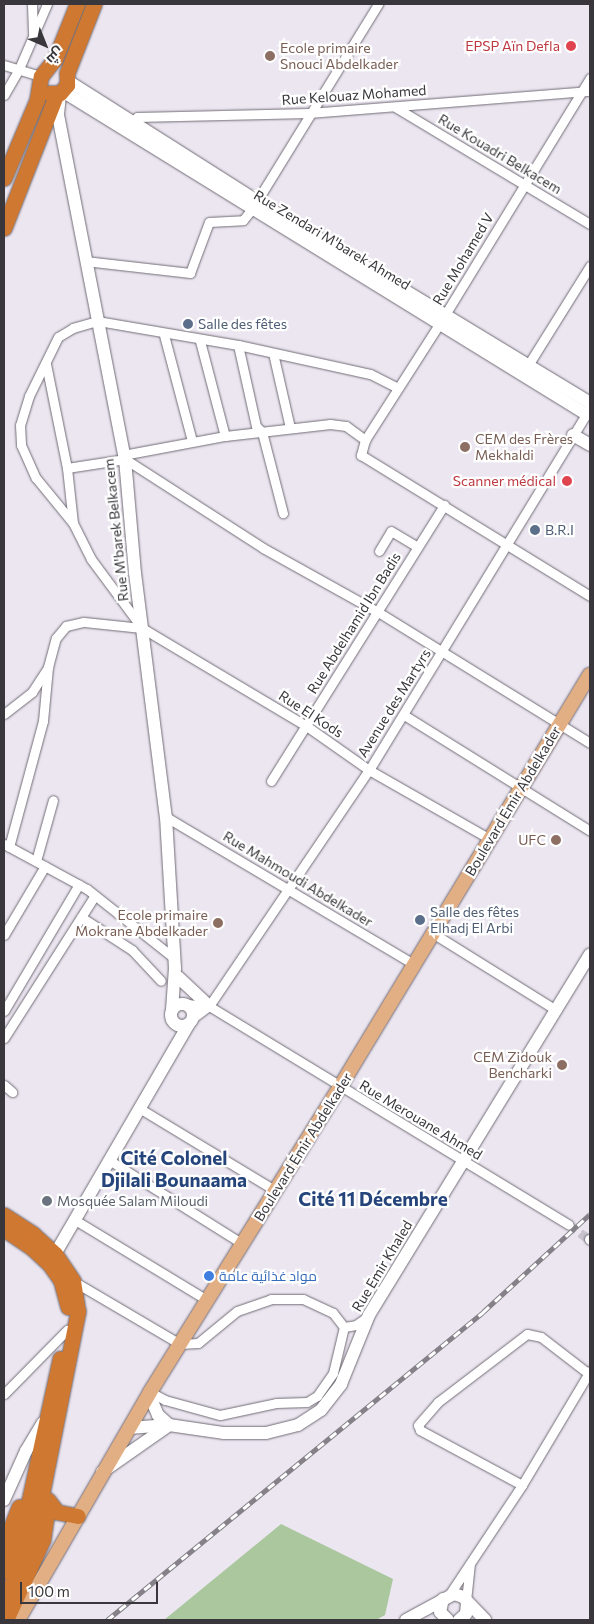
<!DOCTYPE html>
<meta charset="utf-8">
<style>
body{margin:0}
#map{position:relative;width:594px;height:1624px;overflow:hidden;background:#ece6f1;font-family:Commissioner,Cairo,sans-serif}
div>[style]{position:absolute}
.green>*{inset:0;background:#aac79e}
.street-tunnel>*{height:9px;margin-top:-4.5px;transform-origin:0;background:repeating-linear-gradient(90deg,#c8c3cd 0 9px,transparent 0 13.5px)}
.roads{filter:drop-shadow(0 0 1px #716c75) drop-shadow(0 0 1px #716c75)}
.street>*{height:9px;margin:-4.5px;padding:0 4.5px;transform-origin:4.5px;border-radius:4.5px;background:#fff}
.secondary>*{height:12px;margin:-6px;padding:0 6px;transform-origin:6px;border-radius:6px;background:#fff}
.secondary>.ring{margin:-6px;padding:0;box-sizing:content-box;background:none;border:12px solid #fff;border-radius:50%}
.primary>*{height:14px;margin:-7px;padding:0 7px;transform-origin:7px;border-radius:7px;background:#e2ae83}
.highway>*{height:15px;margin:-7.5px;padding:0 7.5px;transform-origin:7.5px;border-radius:7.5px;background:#cf7831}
.rail>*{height:4.5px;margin-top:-2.25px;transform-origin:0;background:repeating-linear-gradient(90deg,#fff 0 8px,#858188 0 16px);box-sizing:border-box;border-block:1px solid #858188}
.dots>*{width:14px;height:14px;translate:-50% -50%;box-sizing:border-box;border:2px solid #fff;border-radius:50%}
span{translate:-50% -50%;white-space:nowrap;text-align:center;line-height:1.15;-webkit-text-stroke:4.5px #fff;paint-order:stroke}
.health-label{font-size:14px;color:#be3a42}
.right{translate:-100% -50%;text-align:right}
.education-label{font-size:14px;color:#785e54}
.left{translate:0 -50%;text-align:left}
.street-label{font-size:14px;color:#39373b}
.service-label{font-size:14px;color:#4e5e75}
.worship-label{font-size:14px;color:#5b616d}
.shop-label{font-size:14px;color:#366cbe}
.district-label{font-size:19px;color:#25447b;font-weight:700}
.frame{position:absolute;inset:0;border:5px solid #39373b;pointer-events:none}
.north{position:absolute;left:20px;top:20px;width:50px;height:50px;-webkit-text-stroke:4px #fff;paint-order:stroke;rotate:136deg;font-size:14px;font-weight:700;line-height:20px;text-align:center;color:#39373b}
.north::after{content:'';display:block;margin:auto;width:18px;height:22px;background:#39373b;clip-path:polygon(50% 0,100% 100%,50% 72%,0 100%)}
.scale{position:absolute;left:20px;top:1582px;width:138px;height:22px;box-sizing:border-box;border:2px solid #39373b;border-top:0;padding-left:6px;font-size:15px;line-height:18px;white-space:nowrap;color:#39373b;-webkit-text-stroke:4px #fff;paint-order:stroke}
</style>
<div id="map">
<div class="green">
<div style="clip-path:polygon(281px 1524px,393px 1579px,385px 1615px,376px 1620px,164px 1620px)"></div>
</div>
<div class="street-tunnel">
<div style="left:569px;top:1225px;width:24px;rotate:35deg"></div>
</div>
<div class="roads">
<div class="street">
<div style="left:32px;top:4px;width:29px;rotate:88deg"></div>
<div style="left:4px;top:65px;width:39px;rotate:17deg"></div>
<div style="left:590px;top:78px;width:278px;rotate:121.5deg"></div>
<div style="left:445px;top:315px;width:148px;rotate:122.6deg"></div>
<div style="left:365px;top:440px;width:16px;rotate:105deg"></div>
<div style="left:361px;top:455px;width:269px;rotate:31.6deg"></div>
<div style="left:4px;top:95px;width:28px;rotate:-60deg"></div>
<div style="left:18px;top:71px;width:73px;rotate:-66.6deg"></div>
<div style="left:395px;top:107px;width:227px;rotate:31deg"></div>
<div style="left:132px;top:126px;width:10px;rotate:-61deg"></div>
<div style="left:137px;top:117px;width:172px;rotate:-1.3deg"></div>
<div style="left:309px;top:113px;width:282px;rotate:-4.5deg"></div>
<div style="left:85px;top:261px;width:106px;rotate:6.5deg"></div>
<div style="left:190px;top:273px;width:54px;rotate:-69.6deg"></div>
<div style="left:209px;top:222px;width:34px;rotate:-3deg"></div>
<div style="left:243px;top:220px;width:14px;rotate:-51deg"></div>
<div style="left:252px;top:209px;width:241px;rotate:-58.4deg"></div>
<div style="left:164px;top:335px;width:110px;rotate:75.2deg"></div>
<div style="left:200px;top:341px;width:98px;rotate:75.3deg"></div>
<div style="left:238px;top:345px;width:83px;rotate:77.5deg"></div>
<div style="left:256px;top:426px;width:8px;rotate:45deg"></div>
<div style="left:262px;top:432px;width:84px;rotate:75.5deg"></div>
<div style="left:273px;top:353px;width:77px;rotate:77.2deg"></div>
<div style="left:46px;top:364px;width:106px;rotate:78.6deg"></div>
<div style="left:67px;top:468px;width:55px;rotate:83.8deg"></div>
<div style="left:525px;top:370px;width:123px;rotate:-58deg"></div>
<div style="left:398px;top:388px;width:31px;rotate:-153deg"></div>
<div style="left:370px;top:374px;width:135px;rotate:-167.6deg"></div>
<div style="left:238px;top:345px;width:143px;rotate:-170.3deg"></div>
<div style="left:97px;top:321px;width:25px;rotate:164deg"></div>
<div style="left:73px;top:328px;width:17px;rotate:149deg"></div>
<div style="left:58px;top:337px;width:66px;rotate:116.2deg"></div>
<div style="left:29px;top:396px;width:30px;rotate:107deg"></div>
<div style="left:20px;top:425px;width:20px;rotate:87deg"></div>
<div style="left:21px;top:445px;width:36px;rotate:66deg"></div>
<div style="left:36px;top:478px;width:58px;rotate:50.6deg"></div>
<div style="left:73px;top:523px;width:40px;rotate:63.4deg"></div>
<div style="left:91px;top:559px;width:86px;rotate:53.5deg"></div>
<div style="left:142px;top:628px;width:190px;rotate:30.8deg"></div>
<div style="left:305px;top:725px;width:78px;rotate:35.1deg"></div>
<div style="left:369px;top:770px;width:139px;rotate:29.7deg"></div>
<div style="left:123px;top:455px;width:104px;rotate:-10.6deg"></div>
<div style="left:225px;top:436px;width:106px;rotate:-6.5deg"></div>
<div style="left:330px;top:424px;width:16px;rotate:7deg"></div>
<div style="left:346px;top:426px;width:24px;rotate:36deg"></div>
<div style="left:67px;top:468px;width:59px;rotate:-8.8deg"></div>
<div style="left:125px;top:459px;width:164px;rotate:32.8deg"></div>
<div style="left:263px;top:548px;width:132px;rotate:29.1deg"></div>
<div style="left:378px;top:612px;width:249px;rotate:31.7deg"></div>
<div style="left:379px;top:551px;width:23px;rotate:-59deg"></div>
<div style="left:391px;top:531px;width:31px;rotate:31deg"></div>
<div style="left:4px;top:714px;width:36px;rotate:-38deg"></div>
<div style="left:32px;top:692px;width:30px;rotate:-57deg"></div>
<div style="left:404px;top:715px;width:219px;rotate:31.9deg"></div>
<div style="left:271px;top:781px;width:326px;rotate:-57.9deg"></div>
<div style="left:166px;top:817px;width:290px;rotate:30.7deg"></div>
<div style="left:4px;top:844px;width:94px;rotate:28.5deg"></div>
<div style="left:87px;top:889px;width:111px;rotate:38.4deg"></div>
<div style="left:9px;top:847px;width:131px;rotate:-74.9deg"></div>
<div style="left:43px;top:721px;width:54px;rotate:-84.7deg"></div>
<div style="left:48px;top:667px;width:30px;rotate:-75deg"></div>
<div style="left:56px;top:638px;width:16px;rotate:-50deg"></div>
<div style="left:66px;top:626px;width:18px;rotate:-13deg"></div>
<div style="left:84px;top:622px;width:58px;rotate:5.9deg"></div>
<div style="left:36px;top:861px;width:63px;rotate:-74.4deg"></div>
<div style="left:81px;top:917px;width:61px;rotate:32.9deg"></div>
<div style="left:132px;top:950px;width:42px;rotate:46.9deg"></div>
<div style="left:434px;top:934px;width:144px;rotate:31.9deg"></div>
<div style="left:4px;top:935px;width:80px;rotate:-59.3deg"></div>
<div style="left:186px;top:1004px;width:23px;rotate:5deg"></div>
<div style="left:209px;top:1006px;width:421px;rotate:31.3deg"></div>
<div style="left:4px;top:1011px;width:147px;rotate:-59.4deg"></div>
<div style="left:193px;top:1018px;width:20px;rotate:-37deg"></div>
<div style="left:209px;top:1006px;width:285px;rotate:-55.9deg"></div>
<div style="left:369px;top:770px;width:422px;rotate:-58.6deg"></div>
<div style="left:4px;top:1038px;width:169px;rotate:-57.5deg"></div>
<div style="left:4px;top:1085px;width:11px;rotate:41deg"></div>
<div style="left:139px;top:1108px;width:160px;rotate:31.2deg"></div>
<div style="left:109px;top:1160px;width:158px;rotate:32.1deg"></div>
<div style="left:75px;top:1220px;width:154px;rotate:31.2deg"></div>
<div style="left:589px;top:1239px;width:1px;rotate:45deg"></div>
<div style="left:73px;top:1281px;width:124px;rotate:30.5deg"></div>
<div style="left:180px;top:1344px;width:18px;rotate:-3deg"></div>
<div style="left:198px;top:1343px;width:50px;rotate:-39.4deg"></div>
<div style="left:237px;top:1311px;width:36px;rotate:-19deg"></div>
<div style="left:271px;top:1299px;width:32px"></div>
<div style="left:303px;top:1299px;width:33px;rotate:25deg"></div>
<div style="left:333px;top:1313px;width:18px;rotate:52deg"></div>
<div style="left:344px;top:1327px;width:12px;rotate:-9deg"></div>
<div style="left:356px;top:1325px;width:14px;rotate:-36deg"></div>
<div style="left:150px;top:1392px;width:17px;rotate:28deg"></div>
<div style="left:165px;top:1400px;width:57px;rotate:15.3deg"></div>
<div style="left:220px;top:1415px;width:57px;rotate:-12.1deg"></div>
<div style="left:276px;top:1403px;width:31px;rotate:-2deg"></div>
<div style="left:307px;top:1402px;width:12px;rotate:-31deg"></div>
<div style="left:317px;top:1396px;width:28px;rotate:-55deg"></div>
<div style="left:333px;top:1373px;width:47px;rotate:-76.6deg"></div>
<div style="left:4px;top:1394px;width:90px;rotate:-45.5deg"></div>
<div style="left:522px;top:1485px;width:116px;rotate:-151.7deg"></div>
<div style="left:420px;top:1430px;width:5px;rotate:-112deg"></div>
<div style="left:418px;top:1425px;width:30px;rotate:-49deg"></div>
<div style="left:438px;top:1402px;width:112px;rotate:-37.4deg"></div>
<div style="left:527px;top:1334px;width:14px;rotate:12deg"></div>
<div style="left:541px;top:1337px;width:61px;rotate:37.6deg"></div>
<div style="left:449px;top:1595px;width:132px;rotate:-56.4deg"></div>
<div style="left:522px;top:1485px;width:133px;rotate:-59.2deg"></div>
<div style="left:466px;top:1601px;width:37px;rotate:-84deg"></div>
</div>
<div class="secondary">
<div style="left:68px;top:81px;width:224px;rotate:32.4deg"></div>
<div style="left:257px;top:201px;width:389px;rotate:31.2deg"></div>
<div style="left:62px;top:91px;width:616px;rotate:31.65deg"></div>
<div style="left:60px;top:95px;width:20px;rotate:96deg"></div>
<div style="left:58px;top:115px;width:350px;rotate:79deg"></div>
<div style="left:125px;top:459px;width:114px;rotate:85deg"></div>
<div style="left:135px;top:573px;width:246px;rotate:82.8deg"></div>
<div style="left:166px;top:817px;width:151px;rotate:86.6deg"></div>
<div style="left:175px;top:968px;width:42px;rotate:94.1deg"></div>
<div style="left:573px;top:435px;width:20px;rotate:30deg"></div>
<div style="left:178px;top:977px;width:42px;rotate:43.1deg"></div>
<div class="ring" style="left:171px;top:1004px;width:10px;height:10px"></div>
<div style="left:55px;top:1254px;width:266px;rotate:-59.8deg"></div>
<div style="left:149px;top:1394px;width:23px;rotate:67deg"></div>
<div style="left:158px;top:1415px;width:15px;rotate:42deg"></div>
<div style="left:129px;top:1428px;width:40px;rotate:-4.3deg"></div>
<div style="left:169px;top:1425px;width:56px;rotate:8.3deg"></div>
<div style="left:224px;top:1433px;width:42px"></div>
<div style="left:266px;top:1433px;width:33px;rotate:-14deg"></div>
<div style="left:298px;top:1425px;width:27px;rotate:-33deg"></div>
<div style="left:321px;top:1410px;width:33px;rotate:-52deg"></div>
<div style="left:341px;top:1384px;width:74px;rotate:-67.9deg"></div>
<div style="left:369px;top:1315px;width:423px;rotate:-58.5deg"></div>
<div style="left:102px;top:1472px;width:82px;rotate:-35deg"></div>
<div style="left:4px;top:1500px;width:54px;rotate:-65.8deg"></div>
<div style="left:26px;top:1451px;width:33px;rotate:-59deg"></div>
<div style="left:443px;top:1599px;width:13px;rotate:103deg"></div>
<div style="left:440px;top:1612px;width:11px;rotate:45deg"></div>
<div style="left:406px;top:1620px;width:55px;rotate:-28.4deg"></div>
<div style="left:454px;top:1594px;width:9px;rotate:18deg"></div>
<div style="left:463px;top:1597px;width:32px;rotate:46deg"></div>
<div style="left:459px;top:1620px;width:9px;rotate:-41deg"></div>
<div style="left:466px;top:1614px;width:11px;rotate:-85deg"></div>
</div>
<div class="primary">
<div style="left:18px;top:1620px;width:263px;rotate:-59.9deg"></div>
<div style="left:150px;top:1392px;width:359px;rotate:-58.1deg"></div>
<div style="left:340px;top:1087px;width:482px;rotate:-58.8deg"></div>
</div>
<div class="highway">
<div style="left:49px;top:93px;width:11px"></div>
<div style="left:60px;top:93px;width:11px;rotate:-49deg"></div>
<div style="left:67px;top:85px;width:12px;rotate:-90deg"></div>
<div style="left:67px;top:73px;width:74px;rotate:-68.6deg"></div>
<div style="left:4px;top:178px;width:85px;rotate:-67.1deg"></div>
<div style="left:37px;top:100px;width:24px;rotate:-81deg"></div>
<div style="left:41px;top:76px;width:22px;rotate:-51deg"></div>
<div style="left:55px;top:59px;width:59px;rotate:-68.2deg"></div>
<div style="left:4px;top:228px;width:145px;rotate:-68.6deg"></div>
<div style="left:4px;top:1215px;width:35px;rotate:33deg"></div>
<div style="left:33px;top:1234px;width:30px;rotate:42deg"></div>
<div style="left:55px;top:1254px;width:32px;rotate:56deg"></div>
<div style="left:73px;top:1281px;width:30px;rotate:81deg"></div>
<div style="left:78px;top:1311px;width:211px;rotate:101.2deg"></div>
<div style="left:37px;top:1518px;width:52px;rotate:109.1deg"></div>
<div style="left:20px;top:1567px;width:35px;rotate:117deg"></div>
<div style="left:4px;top:1229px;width:34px;rotate:34deg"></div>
<div style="left:32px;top:1248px;width:25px;rotate:43deg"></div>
<div style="left:50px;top:1265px;width:19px;rotate:55deg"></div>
<div style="left:61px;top:1281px;width:27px;rotate:75deg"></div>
<div style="left:48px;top:1500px;width:15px;rotate:53deg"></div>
<div style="left:57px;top:1512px;width:21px;rotate:11deg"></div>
<div style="left:4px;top:1545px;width:41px;rotate:-68.5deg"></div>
<div style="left:4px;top:1571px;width:65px;rotate:-69.3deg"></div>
<div style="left:27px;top:1510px;width:155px;rotate:-77.7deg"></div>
<div style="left:6px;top:1620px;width:89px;rotate:-65.4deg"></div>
<div style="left:43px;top:1539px;width:29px;rotate:-82deg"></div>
</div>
</div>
<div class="rail">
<div style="left:107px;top:1620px;width:486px;rotate:-39.3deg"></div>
<div style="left:483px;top:1312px;width:145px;rotate:-42.5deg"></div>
</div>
<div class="dots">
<div style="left:571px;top:46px;background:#e0444e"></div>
<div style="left:270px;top:56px;background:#8d6e63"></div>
<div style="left:188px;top:324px;background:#5c6f8a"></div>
<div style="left:465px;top:447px;background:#8d6e63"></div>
<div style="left:567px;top:481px;background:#e0444e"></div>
<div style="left:535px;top:530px;background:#5c6f8a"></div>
<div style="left:556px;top:840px;background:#8d6e63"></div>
<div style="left:420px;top:920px;background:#5c6f8a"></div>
<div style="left:218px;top:923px;background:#8d6e63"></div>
<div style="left:562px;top:1065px;background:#8d6e63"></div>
<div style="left:47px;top:1201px;background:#6b7280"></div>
<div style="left:209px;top:1276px;background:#3f7fe0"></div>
</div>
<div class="health-label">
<span class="right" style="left:560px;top:46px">EPSP Aïn Defla</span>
<span class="right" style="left:556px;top:481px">Scanner médical</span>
</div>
<div class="education-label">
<span class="left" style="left:280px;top:56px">Ecole primaire<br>Snouci Abdelkader</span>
<span class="left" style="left:475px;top:447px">CEM des Frères<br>Mekhaldi</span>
<span class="right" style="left:546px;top:840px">UFC</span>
<span class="right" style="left:208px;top:923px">Ecole primaire<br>Mokrane Abdelkader</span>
<span class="right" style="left:552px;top:1065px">CEM Zidouk<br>Bencharki</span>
</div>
<div class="street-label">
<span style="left:354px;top:95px;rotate:-4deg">Rue Kelouaz Mohamed</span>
<span style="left:500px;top:154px;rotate:31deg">Rue Kouadri Belkacem</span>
<span style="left:332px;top:240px;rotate:31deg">Rue Zendari M'barek Ahmed</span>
<span style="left:463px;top:259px;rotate:-59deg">Rue Mohamed V</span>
<span style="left:116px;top:530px;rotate:-96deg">Rue M'barek Belkacem</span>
<span style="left:354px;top:623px;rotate:-58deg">Rue Abdelhamid Ibn Badis</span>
<span style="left:394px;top:703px;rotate:-58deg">Avenue des Martyrs</span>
<span style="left:311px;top:714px;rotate:33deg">Rue El Kods</span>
<span style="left:513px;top:801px;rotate:-59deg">Boulevard Emir Abdelkader</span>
<span style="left:298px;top:879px;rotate:31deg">Rue Mahmoudi Abdelkader</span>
<span style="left:421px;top:1120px;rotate:31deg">Rue Merouane Ahmed</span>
<span style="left:303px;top:1147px;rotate:-58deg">Boulevard Emir Abdelkader</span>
<span style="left:382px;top:1266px;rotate:-59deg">Rue Emir Khaled</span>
</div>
<div class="service-label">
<span class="left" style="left:198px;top:324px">Salle des fêtes</span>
<span class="left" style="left:545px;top:530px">B.R.I</span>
<span class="left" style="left:430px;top:920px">Salle des fêtes<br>Elhadj El Arbi</span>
</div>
<div class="worship-label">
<span class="left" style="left:57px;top:1201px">Mosquée Salam Miloudi</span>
</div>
<div class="shop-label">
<span class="left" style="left:219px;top:1276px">مواد غذائية عامة</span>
</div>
<div class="district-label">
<span style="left:174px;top:1169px">Cité Colonel<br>Djilali Bounaama</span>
<span style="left:373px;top:1199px">Cité 11 Décembre</span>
</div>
<div class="frame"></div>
<div class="north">ش</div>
<div class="scale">100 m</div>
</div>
